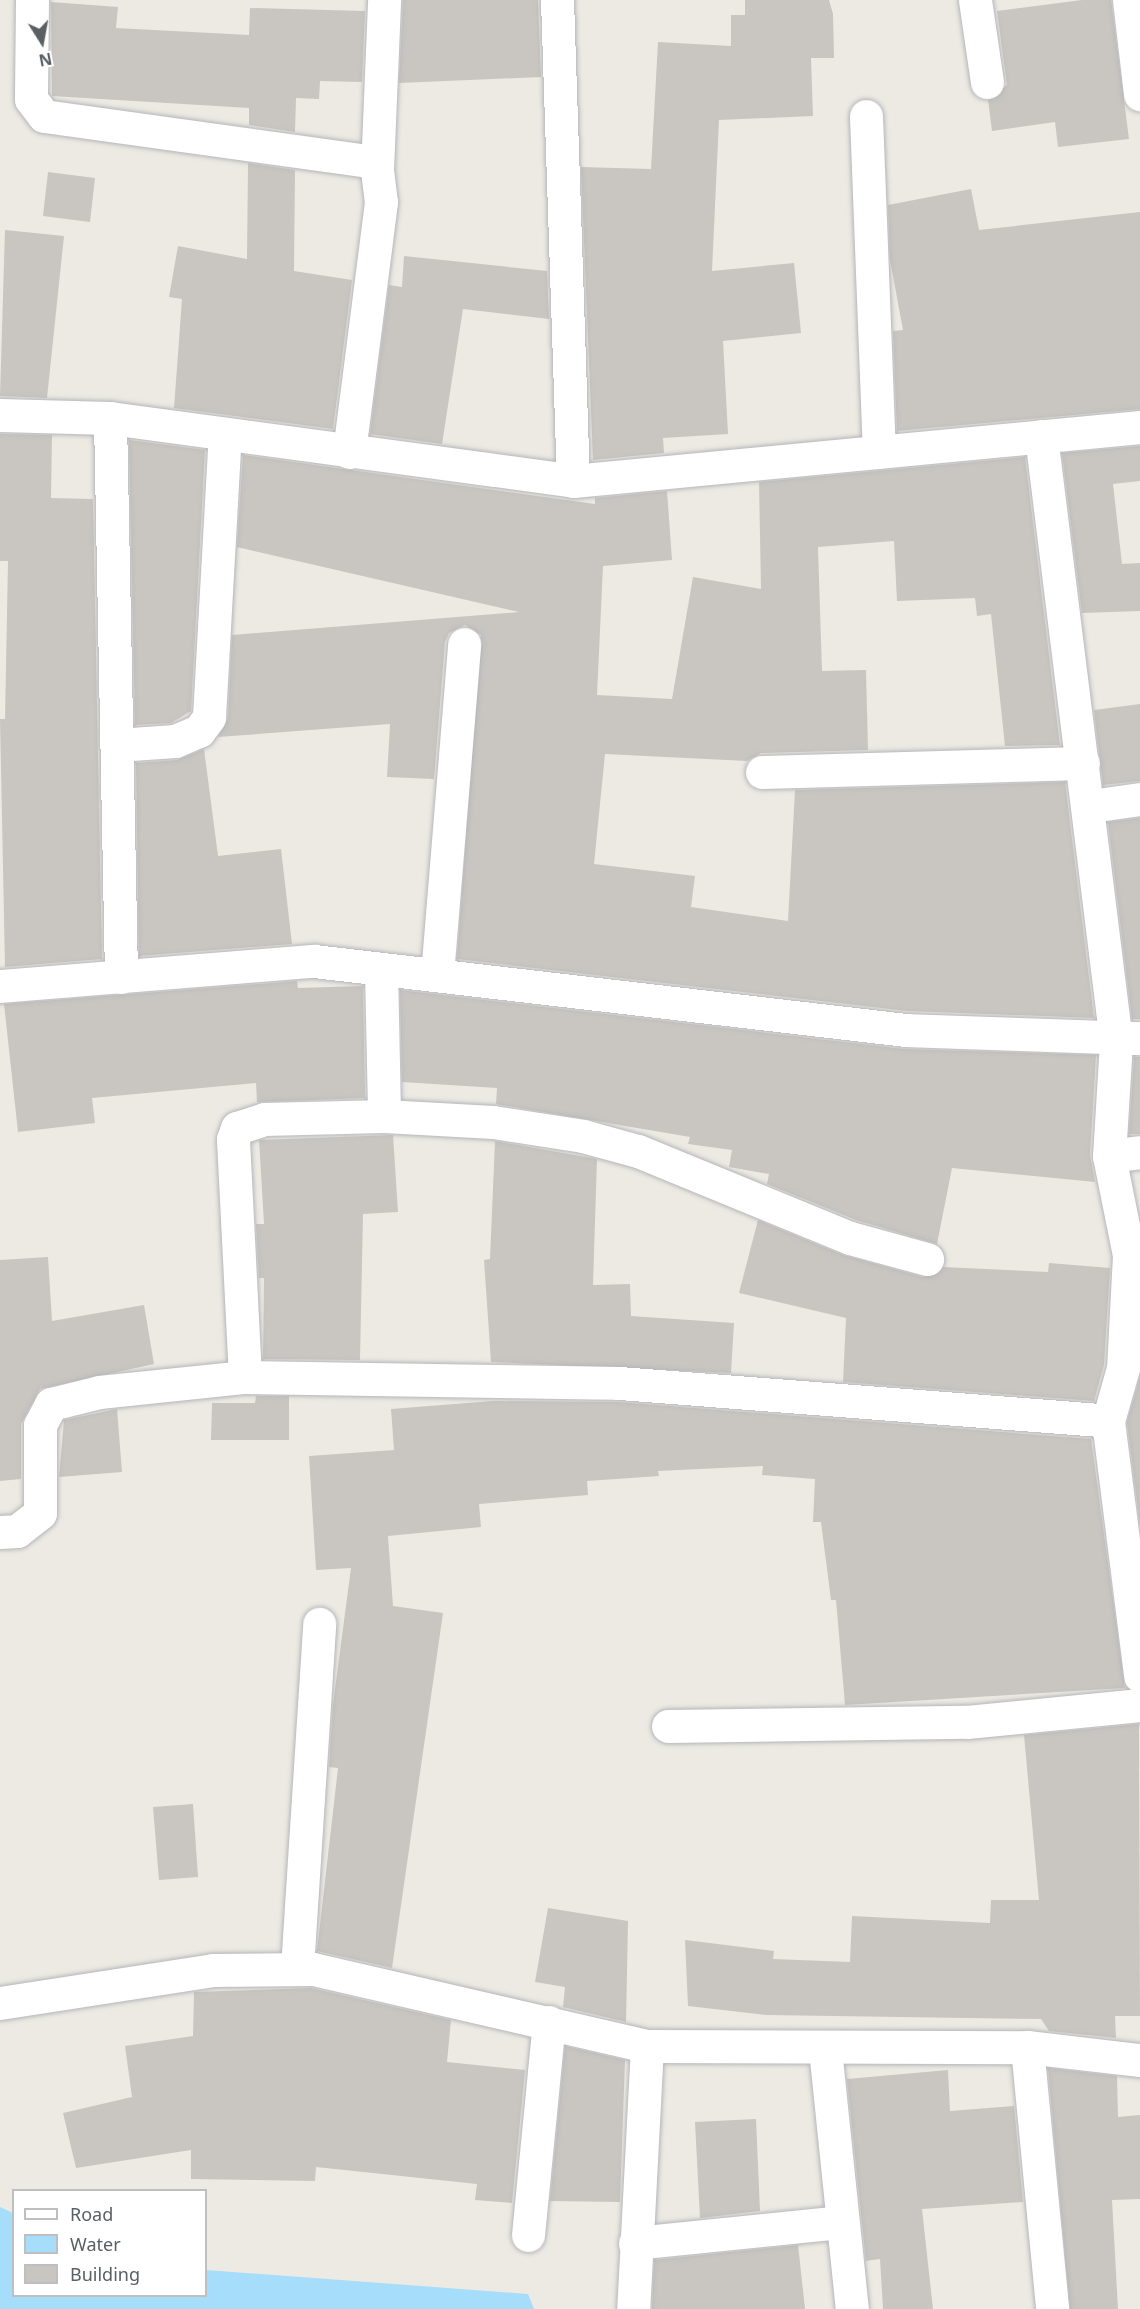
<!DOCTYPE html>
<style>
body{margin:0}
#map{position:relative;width:1140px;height:2309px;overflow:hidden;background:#edeae3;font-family:"Noto Sans",sans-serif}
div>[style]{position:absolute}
.water>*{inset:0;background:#a6ddfb}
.building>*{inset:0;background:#c9c5c0}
.roads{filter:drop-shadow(0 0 2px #b4b6ba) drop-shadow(0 0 2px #b4b6ba)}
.minor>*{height:33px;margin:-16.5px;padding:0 16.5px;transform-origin:16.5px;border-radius:16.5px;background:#fff}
span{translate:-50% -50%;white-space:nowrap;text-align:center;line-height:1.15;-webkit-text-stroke:5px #fff;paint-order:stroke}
.legend{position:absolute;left:12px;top:2189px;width:195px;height:108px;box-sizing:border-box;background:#fff;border:2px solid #bebfc1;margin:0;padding:8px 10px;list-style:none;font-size:18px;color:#5c6063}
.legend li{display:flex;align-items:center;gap:12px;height:30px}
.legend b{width:30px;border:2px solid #bebfc1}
.north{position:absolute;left:12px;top:12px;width:60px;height:60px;-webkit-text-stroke:4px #fff;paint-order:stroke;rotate:169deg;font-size:16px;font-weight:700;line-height:24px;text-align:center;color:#5c6063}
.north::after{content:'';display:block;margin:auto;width:21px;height:27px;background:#5c6063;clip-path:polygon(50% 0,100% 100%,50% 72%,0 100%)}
</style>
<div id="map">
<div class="water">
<div style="clip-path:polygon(0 2207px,13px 2213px,14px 2296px,206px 2296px,206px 2270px,528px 2294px,534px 2309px,0 2309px)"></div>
</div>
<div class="building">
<div style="clip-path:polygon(403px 0,538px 0,541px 77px,399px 83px)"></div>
<div style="clip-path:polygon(745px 0,829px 0,833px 14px,834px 58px,811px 58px,813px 116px,719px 120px,712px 271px,794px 263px,801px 333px,723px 341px,728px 434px,663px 438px,664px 453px,593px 460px,581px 167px,651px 169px,658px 42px,731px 46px,731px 15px,745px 15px)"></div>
<div style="clip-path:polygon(1082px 0,1111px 0,1129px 139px,1058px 147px,1055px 122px,992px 131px,988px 100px,1007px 85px,997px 11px)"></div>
<div style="clip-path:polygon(51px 2px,118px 7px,116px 28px,249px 35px,250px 8px,365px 11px,362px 82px,320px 81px,319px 99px,296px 98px,295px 132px,249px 125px,249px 108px,52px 96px)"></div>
<div style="clip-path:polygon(248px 163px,295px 170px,294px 271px,352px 280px,333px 429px,174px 408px,182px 299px,169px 297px,178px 246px,247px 259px)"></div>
<div style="clip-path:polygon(48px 172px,95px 178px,90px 222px,43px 216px)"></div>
<div style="clip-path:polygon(971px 189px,979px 230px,1140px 212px,1140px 409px,897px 431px,893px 331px,903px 330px,890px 260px,888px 205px)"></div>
<div style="clip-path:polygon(5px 230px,64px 236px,47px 398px,0 396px)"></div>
<div style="clip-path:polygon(404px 256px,547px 271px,549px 319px,463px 309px,442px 444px,370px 434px,389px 285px,402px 287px)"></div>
<div style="clip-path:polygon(0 434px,52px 435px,51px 498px,93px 499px,102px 959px,5px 967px,0 719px,5px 719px,8px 561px,0 561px)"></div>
<div style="clip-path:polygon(129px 440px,205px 450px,191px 711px,171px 723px,135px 725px)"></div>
<div style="clip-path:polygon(1140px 446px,1140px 481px,1113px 484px,1122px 564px,1140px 563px,1140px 611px,1082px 613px,1062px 453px)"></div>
<div style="clip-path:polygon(243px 455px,595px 504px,595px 498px,667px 491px,672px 560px,603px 566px,597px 695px,672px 699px,693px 577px,761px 589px,759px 482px,1025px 457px,1060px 745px,1005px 746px,991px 614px,977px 616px,975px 598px,897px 601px,894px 541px,818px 547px,822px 671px,866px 670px,868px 750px,761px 753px,747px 761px,605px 754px,594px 864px,695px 876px,691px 907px,788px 921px,795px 790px,1065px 782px,1094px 1018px,907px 1011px,457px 959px,481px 635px,465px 625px,449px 633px,445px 642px,434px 779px,387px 777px,390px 724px,218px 737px,228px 718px,232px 635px,519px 612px,237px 547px)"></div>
<div style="clip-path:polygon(1140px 704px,1140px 781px,1103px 785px,1094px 710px)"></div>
<div style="clip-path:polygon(204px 749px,218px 856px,281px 849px,292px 944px,139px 956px,136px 763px,177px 760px)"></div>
<div style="clip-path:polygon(1140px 818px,1140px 1019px,1132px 1019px,1108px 822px)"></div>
<div style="clip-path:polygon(297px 981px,298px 988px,363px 986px,365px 1098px,257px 1102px,256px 1083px,92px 1098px,95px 1123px,18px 1132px,4px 1004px)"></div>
<div style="clip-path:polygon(400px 990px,904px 1049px,1096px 1055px,1090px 1155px,1095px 1182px,952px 1168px,937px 1244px,856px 1220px,767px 1184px,769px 1174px,729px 1167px,732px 1150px,688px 1144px,690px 1137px,496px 1104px,497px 1088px,402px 1082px)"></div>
<div style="clip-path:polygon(1134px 1057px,1140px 1057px,1140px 1134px,1129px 1134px)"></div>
<div style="clip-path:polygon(393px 1135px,398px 1212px,363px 1214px,360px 1360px,263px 1359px,264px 1278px,259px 1278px,256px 1224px,264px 1224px,259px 1140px)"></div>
<div style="clip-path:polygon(495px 1141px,597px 1159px,593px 1285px,630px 1284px,631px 1316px,734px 1323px,731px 1373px,491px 1362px,484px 1260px,490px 1259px)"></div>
<div style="clip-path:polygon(758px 1220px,843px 1255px,923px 1277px,943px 1267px,1048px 1272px,1049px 1263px,1110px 1268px,1104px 1365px,1094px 1401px,843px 1382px,846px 1318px,739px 1293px)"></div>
<div style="clip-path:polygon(48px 1257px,52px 1321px,144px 1305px,154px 1364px,40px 1389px,21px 1424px,21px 1479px,0 1481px,0 1260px)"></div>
<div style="clip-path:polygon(1140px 1377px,1140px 1525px,1127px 1422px)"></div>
<div style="clip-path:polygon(256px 1396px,289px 1396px,289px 1440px,211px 1440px,212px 1403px,255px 1403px)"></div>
<div style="clip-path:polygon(493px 1401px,618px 1402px,1091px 1439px,1125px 1688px,845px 1705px,836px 1600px,831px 1600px,821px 1522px,813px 1522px,815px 1479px,762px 1475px,763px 1466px,658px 1471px,659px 1476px,587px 1481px,588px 1495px,479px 1504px,481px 1527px,388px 1536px,393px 1606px,443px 1613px,392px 1968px,317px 1951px,338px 1768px,329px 1767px,333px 1704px,351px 1568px,316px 1570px,309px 1456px,394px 1450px,391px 1409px)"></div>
<div style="clip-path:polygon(117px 1409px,122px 1472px,59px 1477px,64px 1420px)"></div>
<div style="clip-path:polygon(1139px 1724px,1140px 2016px,1115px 2016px,1116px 2038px,1049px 2031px,1041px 2019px,766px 2015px,688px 2006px,685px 1940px,774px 1951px,773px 1959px,850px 1962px,852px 1916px,990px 1923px,991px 1900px,1039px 1900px,1024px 1735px)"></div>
<div style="clip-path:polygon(193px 1804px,198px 1877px,159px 1880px,153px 1807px)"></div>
<div style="clip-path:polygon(548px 1908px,628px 1921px,626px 2022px,563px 2007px,565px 1987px,535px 1982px)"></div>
<div style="clip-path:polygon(311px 1988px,451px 2020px,447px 2062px,525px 2070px,512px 2203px,475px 2200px,477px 2184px,316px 2167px,315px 2181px,191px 2179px,191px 2150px,76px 2168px,63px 2113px,132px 2097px,125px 2046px,193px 2036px,194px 1992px)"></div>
<div style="clip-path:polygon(565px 2046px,625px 2060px,620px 2202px,550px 2201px)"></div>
<div style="clip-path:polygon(1048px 2068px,1117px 2076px,1118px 2117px,1140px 2115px,1140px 2199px,1112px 2200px,1118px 2309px,1070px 2309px)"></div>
<div style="clip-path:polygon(948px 2070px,950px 2111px,1014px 2106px,1023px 2202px,922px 2209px,933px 2309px,883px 2309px,880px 2259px,866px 2261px,847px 2079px)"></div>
<div style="clip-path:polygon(756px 2119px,760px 2211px,700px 2218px,695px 2122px)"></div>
<div style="clip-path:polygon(798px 2245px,805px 2309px,652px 2309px,654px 2260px)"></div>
</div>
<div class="roads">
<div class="minor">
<div style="left:32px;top:0;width:99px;rotate:90.6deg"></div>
<div style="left:31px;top:99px;width:21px;rotate:53deg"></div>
<div style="left:44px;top:116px;width:329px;rotate:7.9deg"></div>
<div style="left:370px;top:161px;width:11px;rotate:52deg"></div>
<div style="left:377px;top:170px;width:32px;rotate:83deg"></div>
<div style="left:381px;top:202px;width:252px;rotate:97.3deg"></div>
<div style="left:557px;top:0;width:481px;rotate:88.1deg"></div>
<div style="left:975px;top:0;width:83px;rotate:81.7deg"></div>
<div style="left:1129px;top:0;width:95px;rotate:83.3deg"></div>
<div style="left:866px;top:116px;width:336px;rotate:87.8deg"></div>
<div style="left:377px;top:170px;width:170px;rotate:-87.6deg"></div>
<div style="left:0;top:415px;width:110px;rotate:1.6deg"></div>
<div style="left:110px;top:418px;width:467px;rotate:7.7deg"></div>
<div style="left:573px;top:481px;width:570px;rotate:-5.44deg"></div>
<div style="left:110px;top:418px;width:559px;rotate:88.87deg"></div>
<div style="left:1041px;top:436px;width:611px;rotate:82.94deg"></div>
<div style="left:1116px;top:1042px;width:114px;rotate:93.5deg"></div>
<div style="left:1109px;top:1156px;width:101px;rotate:78.6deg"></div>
<div style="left:1129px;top:1255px;width:113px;rotate:93deg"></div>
<div style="left:1123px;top:1368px;width:55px;rotate:105.8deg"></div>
<div style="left:1108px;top:1421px;width:257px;rotate:82.8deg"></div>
<div style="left:117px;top:745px;width:58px;rotate:-3.9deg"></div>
<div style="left:175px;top:741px;width:26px;rotate:-23deg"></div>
<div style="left:199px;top:731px;width:17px;rotate:-54deg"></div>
<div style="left:209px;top:717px;width:283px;rotate:-86.8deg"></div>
<div style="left:762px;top:772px;width:321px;rotate:-1.6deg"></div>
<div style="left:1090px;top:806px;width:50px;rotate:-8deg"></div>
<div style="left:381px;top:969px;width:147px;rotate:88.8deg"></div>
<div style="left:437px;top:975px;width:332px;rotate:-85.3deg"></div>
<div style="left:0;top:986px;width:315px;rotate:-4.6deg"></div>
<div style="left:314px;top:961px;width:596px;rotate:6.65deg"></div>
<div style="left:906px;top:1030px;width:234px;rotate:2deg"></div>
<div style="left:1109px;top:1156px;width:31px;rotate:-7deg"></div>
<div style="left:245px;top:1377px;width:238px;rotate:-92.9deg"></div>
<div style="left:233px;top:1139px;width:12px;rotate:-70deg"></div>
<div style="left:237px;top:1128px;width:28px;rotate:-18deg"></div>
<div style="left:264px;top:1119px;width:120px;rotate:-1.4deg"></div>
<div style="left:384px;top:1116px;width:109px;rotate:3.2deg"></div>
<div style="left:493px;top:1122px;width:91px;rotate:8.8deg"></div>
<div style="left:583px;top:1136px;width:57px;rotate:15.3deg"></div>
<div style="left:638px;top:1151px;width:229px;rotate:22.3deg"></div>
<div style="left:850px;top:1238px;width:80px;rotate:15.3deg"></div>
<div style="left:0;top:1532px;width:17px;rotate:-3deg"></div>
<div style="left:17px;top:1531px;width:29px;rotate:-38deg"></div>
<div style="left:40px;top:1513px;width:88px;rotate:-90deg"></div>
<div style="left:40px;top:1425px;width:24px;rotate:-62deg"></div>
<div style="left:51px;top:1404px;width:49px;rotate:-14deg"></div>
<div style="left:99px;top:1392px;width:147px;rotate:-5.9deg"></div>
<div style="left:245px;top:1377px;width:374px;rotate:0.9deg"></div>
<div style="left:619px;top:1383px;width:490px;rotate:4.4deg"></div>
<div style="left:668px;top:1726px;width:299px;rotate:-0.8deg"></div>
<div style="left:967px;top:1722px;width:174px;rotate:-5.6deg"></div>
<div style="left:297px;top:1968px;width:345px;rotate:-86.3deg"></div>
<div style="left:0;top:2003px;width:216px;rotate:-8.8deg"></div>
<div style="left:213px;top:1970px;width:100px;rotate:-0.6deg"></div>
<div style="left:313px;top:1969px;width:343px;rotate:13deg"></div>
<div style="left:647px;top:2046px;width:263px;rotate:93deg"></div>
<div style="left:647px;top:2046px;width:380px;rotate:0.2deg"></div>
<div style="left:1027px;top:2047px;width:114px;rotate:6.6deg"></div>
<div style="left:1027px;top:2047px;width:263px;rotate:84.5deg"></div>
<div style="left:825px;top:2049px;width:261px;rotate:84.1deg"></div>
<div style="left:528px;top:2235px;width:214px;rotate:-84.4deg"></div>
<div style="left:635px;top:2243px;width:207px;rotate:-5.8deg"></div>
</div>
</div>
<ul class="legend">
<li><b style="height:8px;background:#fff"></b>Road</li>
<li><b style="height:16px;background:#a6ddfb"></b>Water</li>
<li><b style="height:16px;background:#c9c5c0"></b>Building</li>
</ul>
<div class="north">N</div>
</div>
